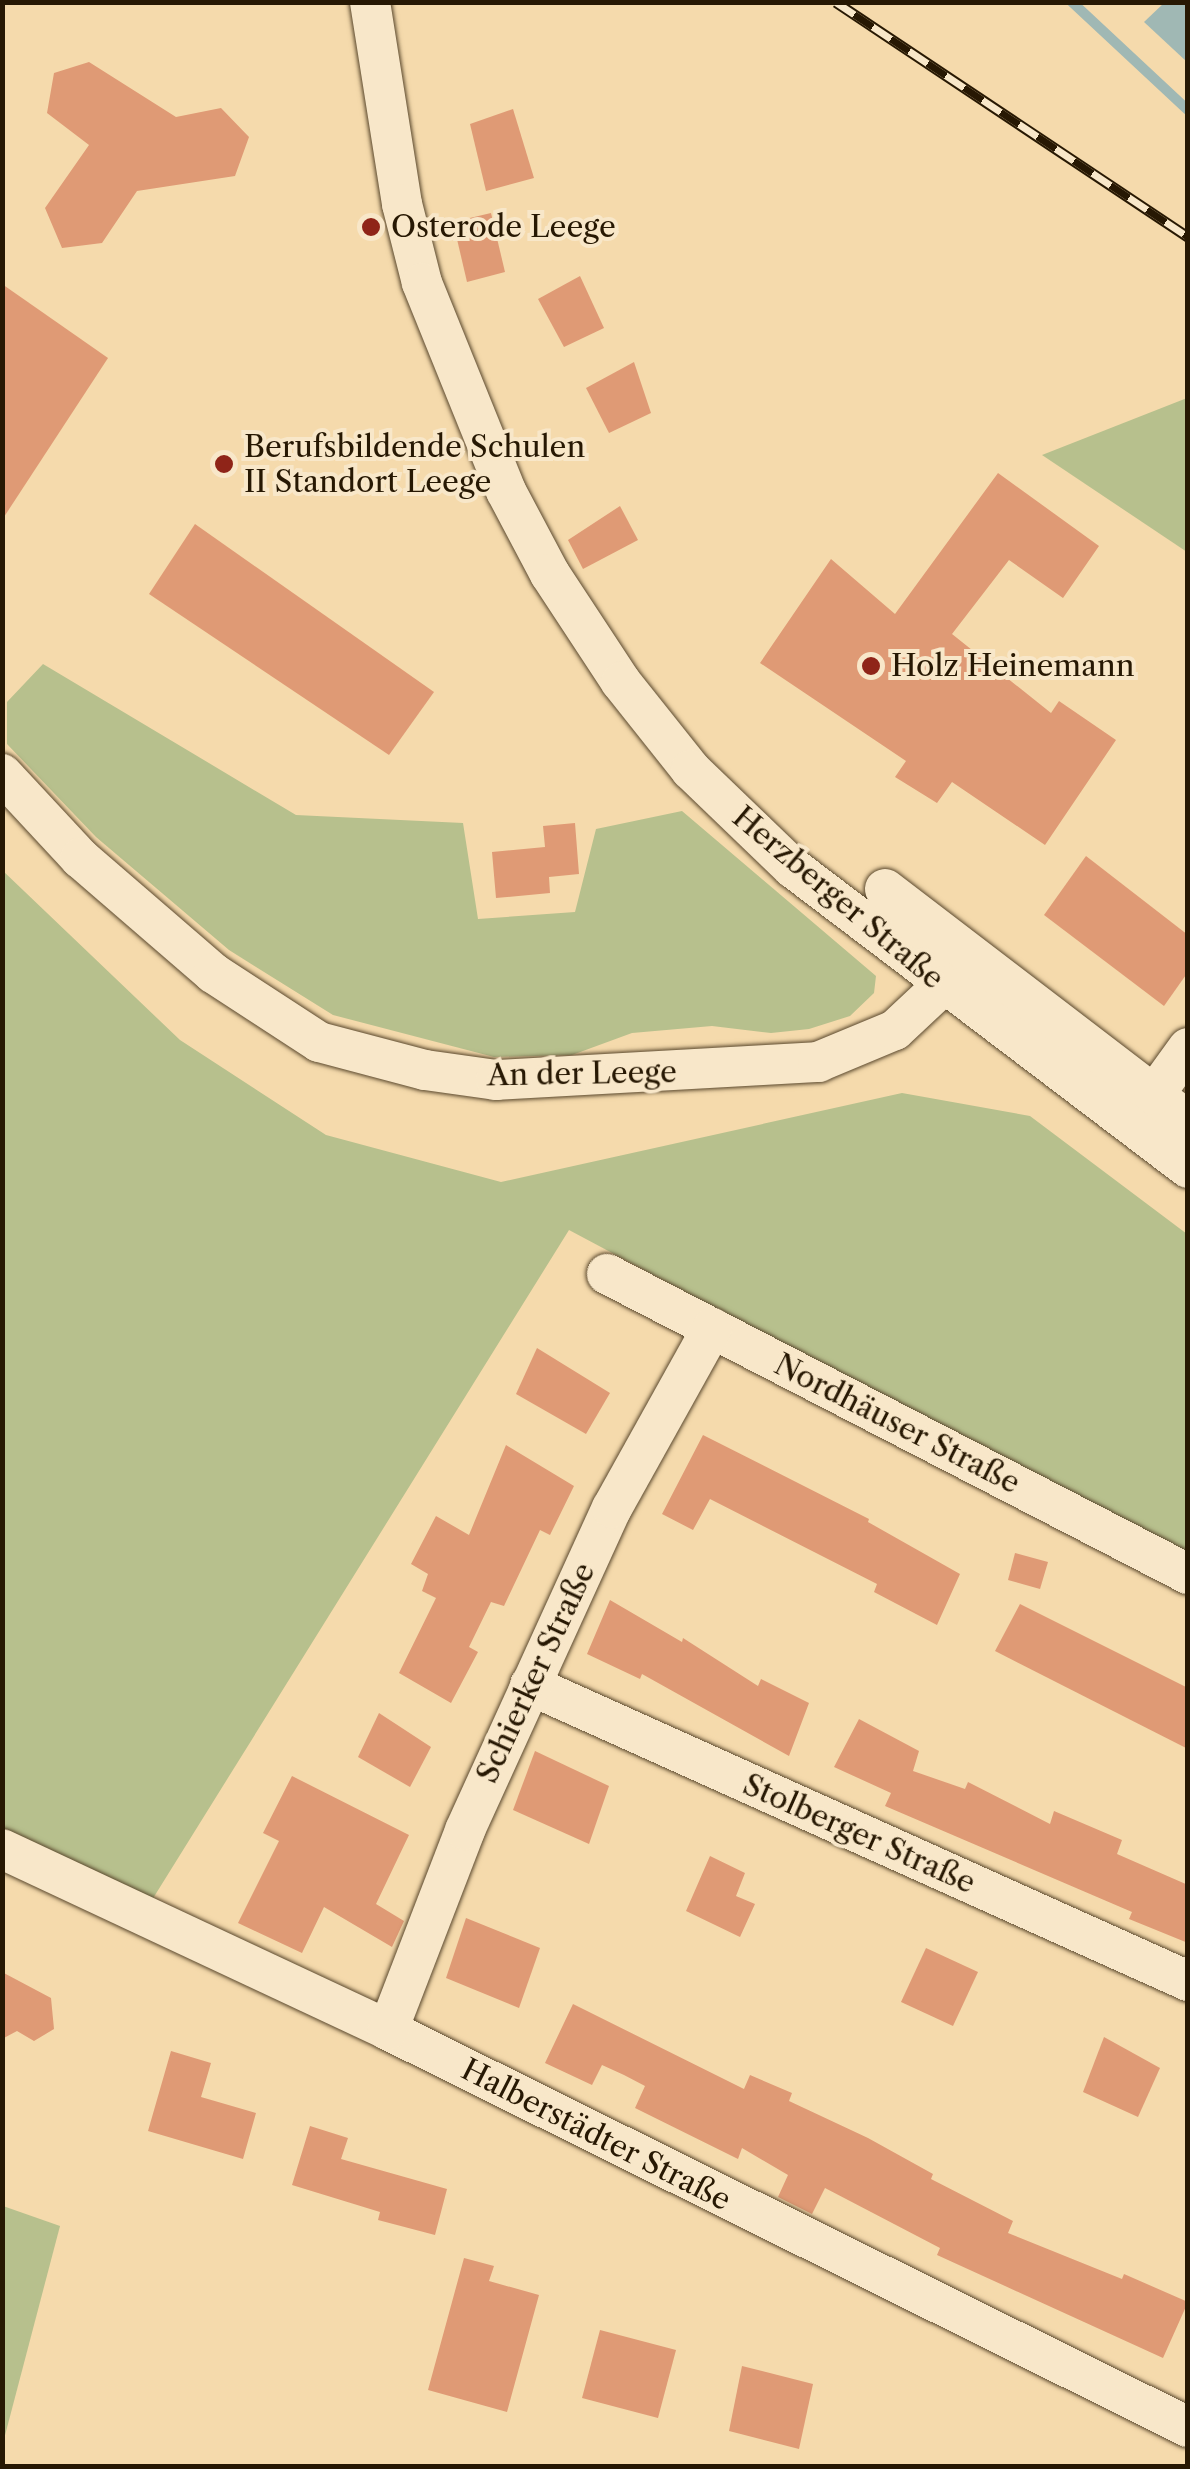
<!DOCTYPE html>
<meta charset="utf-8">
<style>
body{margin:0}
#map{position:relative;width:1190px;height:2469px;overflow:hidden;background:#f5daac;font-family:"Libre Caslon Text",serif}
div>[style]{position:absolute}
.green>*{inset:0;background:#b7c08d}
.water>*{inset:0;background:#a0b8b4}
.stream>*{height:10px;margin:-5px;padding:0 5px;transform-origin:5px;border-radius:5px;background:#a0b8b4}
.building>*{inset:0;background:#df9a75}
.roads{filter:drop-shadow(0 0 2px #5a482d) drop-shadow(0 0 2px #5a482d)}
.minor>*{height:40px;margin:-20px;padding:0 20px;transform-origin:20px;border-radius:20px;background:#f8e7c9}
.rail>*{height:11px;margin-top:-5.5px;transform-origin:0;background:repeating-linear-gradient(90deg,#f8e7c9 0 22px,#271803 0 44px);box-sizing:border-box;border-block:2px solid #271803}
.dots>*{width:28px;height:28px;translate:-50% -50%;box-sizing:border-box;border:5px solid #f8e7c9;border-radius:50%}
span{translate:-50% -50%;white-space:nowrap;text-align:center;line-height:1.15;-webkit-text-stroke:8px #f8e7c9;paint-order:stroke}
.poi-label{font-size:30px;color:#271803}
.left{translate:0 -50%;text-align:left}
.street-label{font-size:30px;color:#271803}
.frame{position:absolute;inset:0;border:5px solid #271803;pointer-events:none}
</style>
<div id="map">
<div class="green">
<div style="clip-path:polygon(1187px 398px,1187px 552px,1042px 455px)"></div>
<div style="clip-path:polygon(43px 664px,296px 815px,463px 823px,478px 919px,575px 912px,596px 829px,682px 811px,876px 976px,874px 993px,850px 1016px,809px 1029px,771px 1033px,712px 1026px,632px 1033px,572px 1055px,494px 1057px,333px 1015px,229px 950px,96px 837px,7px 744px,7px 702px)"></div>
<div style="clip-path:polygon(2px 870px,180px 1040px,326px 1135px,501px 1182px,902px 1093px,1030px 1116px,1187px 1234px,1187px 1559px,569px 1230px,147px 1908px,3px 1848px)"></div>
<div style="clip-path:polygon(3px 2206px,60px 2226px,3px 2443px,2px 2206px)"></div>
</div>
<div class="water">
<div style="clip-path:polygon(1165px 2px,1187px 3px,1187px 62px,1144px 22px)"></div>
</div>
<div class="stream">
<div style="left:1072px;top:2px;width:158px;rotate:43deg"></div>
</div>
<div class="building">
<div style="clip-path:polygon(89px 62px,176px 117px,221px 108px,249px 137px,235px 176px,137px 191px,102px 243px,62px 248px,45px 208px,89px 145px,47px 113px,54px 73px)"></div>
<div style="clip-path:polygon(513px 109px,534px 178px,486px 191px,470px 124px)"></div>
<div style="clip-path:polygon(491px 213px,505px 272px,467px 282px,453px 222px)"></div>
<div style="clip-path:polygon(580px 276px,604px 328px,564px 347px,538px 299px)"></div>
<div style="clip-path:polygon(2px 284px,108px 358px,2px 520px)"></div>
<div style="clip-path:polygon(634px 362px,651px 413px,609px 433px,586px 388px)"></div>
<div style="clip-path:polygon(998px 473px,1099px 546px,1063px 598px,1009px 560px,952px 634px,1051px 713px,1059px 701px,1116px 740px,1045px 845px,952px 782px,937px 803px,895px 777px,906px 761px,760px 663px,831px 559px,895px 614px)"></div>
<div style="clip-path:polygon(620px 506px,638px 540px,583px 569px,568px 540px)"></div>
<div style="clip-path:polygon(195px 524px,434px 692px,389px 755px,149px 594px)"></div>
<div style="clip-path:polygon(575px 823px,579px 874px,549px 877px,550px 893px,496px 898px,492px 852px,545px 847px,543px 826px)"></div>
<div style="clip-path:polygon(1086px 856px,1188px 935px,1188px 972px,1164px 1006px,1044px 915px)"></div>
<div style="clip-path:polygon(537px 1348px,610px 1393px,586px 1434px,516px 1394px)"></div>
<div style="clip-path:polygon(703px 1435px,869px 1519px,868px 1522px,960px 1574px,937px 1625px,874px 1592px,877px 1584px,710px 1499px,693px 1530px,662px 1514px)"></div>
<div style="clip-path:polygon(506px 1445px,574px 1486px,550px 1535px,540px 1530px,504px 1606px,491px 1602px,469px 1647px,478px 1652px,451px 1703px,399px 1673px,436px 1598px,422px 1591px,428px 1574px,411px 1564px,436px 1516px,469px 1535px)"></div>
<div style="clip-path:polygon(1015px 1553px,1048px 1562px,1040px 1589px,1008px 1580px)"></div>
<div style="clip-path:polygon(610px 1600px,682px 1642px,683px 1638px,758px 1686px,761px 1679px,809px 1703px,789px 1756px,642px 1674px,640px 1679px,587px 1654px)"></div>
<div style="clip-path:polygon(1020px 1604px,1188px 1688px,1188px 1749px,995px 1651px)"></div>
<div style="clip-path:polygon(379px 1713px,431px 1747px,410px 1787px,358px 1757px)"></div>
<div style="clip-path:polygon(859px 1719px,919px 1751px,913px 1771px,965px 1789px,968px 1782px,1050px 1824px,1054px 1811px,1122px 1840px,1117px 1854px,1188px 1885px,1188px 1943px,1129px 1919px,1132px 1912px,885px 1806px,891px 1793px,834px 1767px)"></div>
<div style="clip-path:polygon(535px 1751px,609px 1786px,589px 1844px,513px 1810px)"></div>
<div style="clip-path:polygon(292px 1776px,409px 1835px,376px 1904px,404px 1921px,392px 1947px,324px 1907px,302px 1953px,238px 1923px,279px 1841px,263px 1833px)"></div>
<div style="clip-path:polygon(710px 1856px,745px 1873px,736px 1896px,755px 1904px,740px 1937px,686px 1911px)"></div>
<div style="clip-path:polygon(466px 1918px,540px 1948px,519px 2008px,446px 1978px)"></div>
<div style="clip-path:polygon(926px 1948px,978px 1972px,953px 2026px,901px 2002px)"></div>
<div style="clip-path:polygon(2px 1972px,51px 1998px,54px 2029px,34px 2041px,17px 2031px,2px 2039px)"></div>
<div style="clip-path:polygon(573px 2004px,744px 2089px,750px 2075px,792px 2093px,789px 2101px,868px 2138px,933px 2174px,931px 2179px,1013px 2221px,1008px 2233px,1122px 2279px,1124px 2274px,1188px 2302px,1163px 2358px,937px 2255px,940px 2248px,825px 2188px,812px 2214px,778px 2197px,788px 2175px,742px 2148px,738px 2159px,635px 2108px,645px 2086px,624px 2075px,602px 2065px,592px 2085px,545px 2063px)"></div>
<div style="clip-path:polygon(1104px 2037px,1160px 2068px,1138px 2117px,1083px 2092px)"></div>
<div style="clip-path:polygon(171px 2051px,211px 2063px,201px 2097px,256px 2113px,243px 2159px,148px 2131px)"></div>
<div style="clip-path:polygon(310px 2126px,348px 2138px,341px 2159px,447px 2189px,435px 2235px,378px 2220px,380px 2212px,292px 2185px)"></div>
<div style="clip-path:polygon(464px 2258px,494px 2266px,489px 2281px,539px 2295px,507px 2412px,428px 2390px)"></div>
<div style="clip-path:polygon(600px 2330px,676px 2350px,658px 2418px,582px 2398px)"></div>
<div style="clip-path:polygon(742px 2366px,813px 2384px,799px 2449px,729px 2431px)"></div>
</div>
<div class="roads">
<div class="minor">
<div style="left:370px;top:2px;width:205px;rotate:81deg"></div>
<div style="left:402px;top:204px;width:81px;rotate:75.8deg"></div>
<div style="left:422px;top:283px;width:224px;rotate:68deg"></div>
<div style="left:506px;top:491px;width:94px;rotate:62.1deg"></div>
<div style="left:550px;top:574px;width:129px;rotate:56.7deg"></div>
<div style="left:621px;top:682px;width:112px;rotate:51.5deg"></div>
<div style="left:691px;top:770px;width:141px;rotate:43.9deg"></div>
<div style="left:793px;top:868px;width:496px;rotate:37.2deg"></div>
<div style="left:2px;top:774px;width:115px;rotate:47.1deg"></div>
<div style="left:80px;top:858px;width:176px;rotate:40.8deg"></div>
<div style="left:213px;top:973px;width:126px;rotate:33.1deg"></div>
<div style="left:319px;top:1042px;width:110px;rotate:14.8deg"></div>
<div style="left:425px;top:1070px;width:72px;rotate:8deg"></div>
<div style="left:496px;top:1080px;width:323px;rotate:-3.2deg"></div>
<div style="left:818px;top:1062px;width:83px;rotate:-22.6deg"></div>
<div style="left:895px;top:1030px;width:64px;rotate:-43.1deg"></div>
<div style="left:885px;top:889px;width:382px;rotate:37.4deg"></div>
<div style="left:1154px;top:1095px;width:58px;rotate:-54.1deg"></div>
<div style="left:607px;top:1274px;width:654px;rotate:27.31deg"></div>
<div style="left:530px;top:1685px;width:722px;rotate:24.22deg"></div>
<div style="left:2px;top:1849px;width:426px;rotate:25.1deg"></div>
<div style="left:388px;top:2030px;width:893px;rotate:26.39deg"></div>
<div style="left:388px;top:2030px;width:214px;rotate:-68.9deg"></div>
<div style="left:465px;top:1830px;width:354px;rotate:-65.5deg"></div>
<div style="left:612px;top:1508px;width:206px;rotate:-60.9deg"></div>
</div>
</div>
<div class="rail">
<div style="left:836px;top:2px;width:423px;rotate:33.7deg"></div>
</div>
<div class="dots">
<div style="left:371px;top:227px;background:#8f2418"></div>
<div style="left:224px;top:464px;background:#8f2418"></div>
<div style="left:871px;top:666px;background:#8f2418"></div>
</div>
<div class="poi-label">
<span class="left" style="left:391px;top:227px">Osterode Leege</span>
<span class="left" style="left:244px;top:464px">Berufsbildende Schulen<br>II Standort Leege</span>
<span class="left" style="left:891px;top:666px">Holz Heinemann</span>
</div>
<div class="street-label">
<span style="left:838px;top:898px;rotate:40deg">Herzberger Straße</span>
<span style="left:582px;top:1074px;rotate:-1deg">An der Leege</span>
<span style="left:897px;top:1424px;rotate:27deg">Nordhäuser Straße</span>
<span style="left:536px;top:1673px;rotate:-65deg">Schierker Straße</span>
<span style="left:859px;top:1834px;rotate:24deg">Stolberger Straße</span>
<span style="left:596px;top:2135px;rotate:27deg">Halberstädter Straße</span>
</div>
<div class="frame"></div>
</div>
